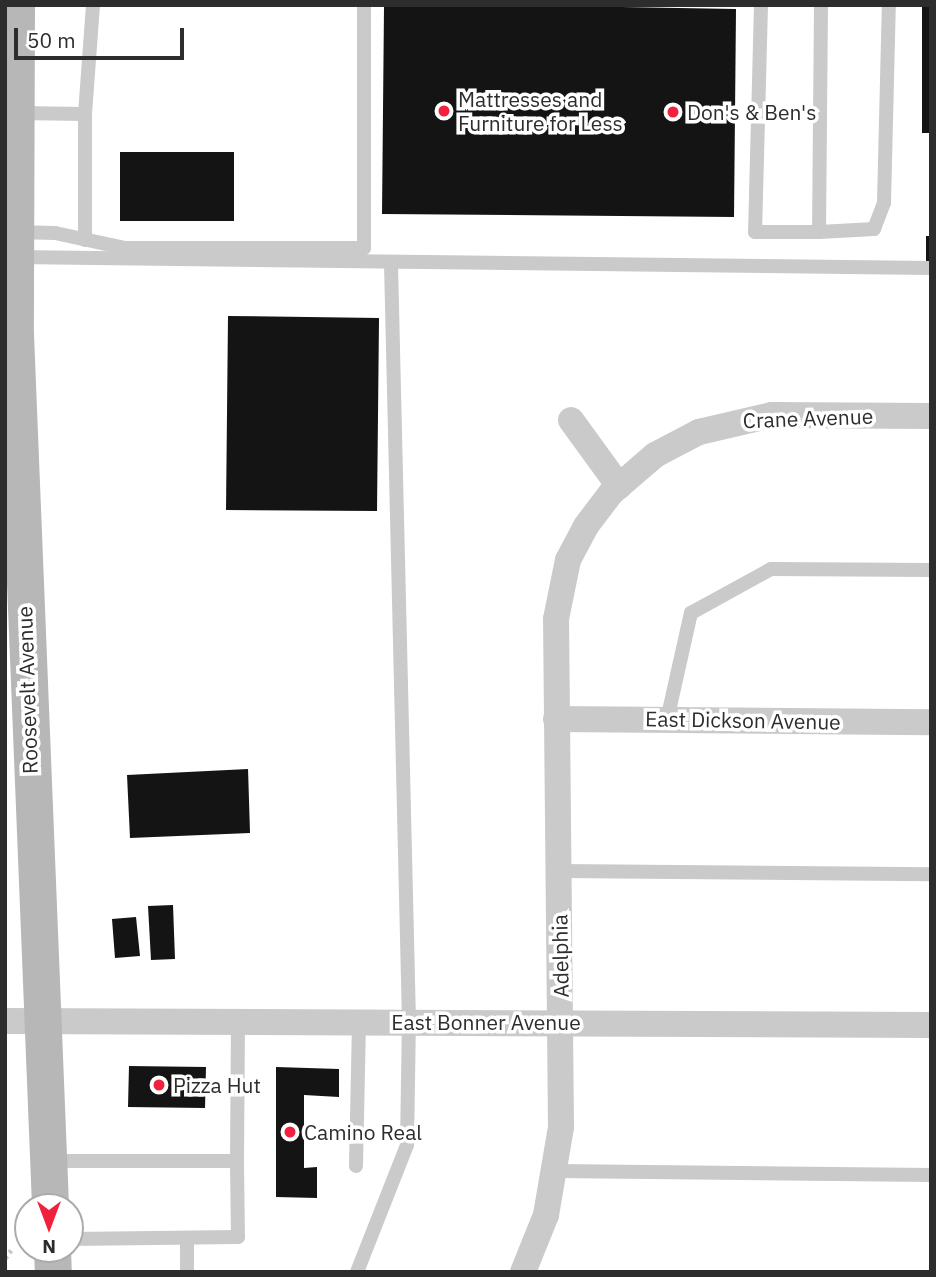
<!DOCTYPE html>
<style>
body{margin:0}
#map{position:relative;width:936px;height:1277px;overflow:hidden;background:#fff;font-family:"IBM Plex Sans",sans-serif}
div>[style]{position:absolute}
.building>*{inset:0;background:#141414}
.path>*{height:4.5px;margin-top:-2.25px;transform-origin:0;background:repeating-linear-gradient(90deg,#cacaca 0 3.5px,transparent 0 7px)}
.service>*{height:14px;margin:-7px;padding:0 7px;transform-origin:7px;border-radius:7px;background:#cacaca}
.minor>*{height:26px;margin:-13px;padding:0 13px;transform-origin:13px;border-radius:13px;background:#cacaca}
.secondary>*{height:37px;margin:-18.5px;padding:0 18.5px;transform-origin:18.5px;border-radius:18.5px;background:#b7b7b7}
.dots>*{width:19px;height:19px;translate:-50% -50%;box-sizing:border-box;border:4px solid #fff;border-radius:50%}
span{translate:-50% -50%;white-space:nowrap;text-align:center;line-height:1.15;-webkit-text-stroke:7px #fff;paint-order:stroke}
.poi-label{font-size:21px;color:#2d2d2d}
.left{translate:0 -50%;text-align:left}
.street-label{font-size:21px;color:#2d2d2d}
.frame{position:absolute;inset:0;border:7px solid #2d2d2d;pointer-events:none}
.north{position:absolute;left:14px;top:1193px;width:70px;height:70px;box-sizing:border-box;background:#fff;border:2px solid #ababab;border-radius:50%;rotate:180deg;font-size:19px;font-weight:700;line-height:28px;text-align:center;color:#2d2d2d}
.north::after{content:'';display:block;margin:auto;width:24px;height:32px;background:#f1213e;clip-path:polygon(50% 0,100% 100%,50% 72%,0 100%)}
.scale{position:absolute;left:14px;top:28px;width:170px;height:32px;box-sizing:border-box;border:4px solid #2d2d2d;border-top:0;padding-left:9px;font-size:21px;line-height:24px;white-space:nowrap;color:#2d2d2d;-webkit-text-stroke:5px #fff;paint-order:stroke}
</style>
<div id="map">
<div class="building">
<div style="clip-path:polygon(506px 5px,736px 9px,734px 217px,382px 214px,384px 7px)"></div>
<div style="clip-path:polygon(922px 5px,931px 5px,931px 133px,922px 133px)"></div>
<div style="clip-path:polygon(120px 152px,234px 152px,234px 221px,120px 221px)"></div>
<div style="clip-path:polygon(926px 236px,931px 236px,931px 261px,926px 261px)"></div>
<div style="clip-path:polygon(228px 316px,379px 318px,377px 511px,226px 510px)"></div>
<div style="clip-path:polygon(248px 769px,250px 833px,130px 838px,127px 775px)"></div>
<div style="clip-path:polygon(173px 905px,175px 959px,151px 960px,148px 906px)"></div>
<div style="clip-path:polygon(136px 917px,140px 956px,115px 958px,112px 919px)"></div>
<div style="clip-path:polygon(129px 1066px,206px 1067px,205px 1108px,128px 1107px)"></div>
<div style="clip-path:polygon(276px 1067px,339px 1069px,339px 1097px,304px 1095px,304px 1168px,317px 1167px,317px 1198px,276px 1197px)"></div>
</div>
<div class="path">
<div style="left:5px;top:1258px;width:10px;rotate:-53deg"></div>
</div>
<div class="service">
<div style="left:761px;top:5px;width:227px;rotate:91.5deg"></div>
<div style="left:755px;top:232px;width:64px"></div>
<div style="left:821px;top:5px;width:227px;rotate:90.5deg"></div>
<div style="left:819px;top:232px;width:55px;rotate:-3.1deg"></div>
<div style="left:874px;top:229px;width:28px;rotate:-69deg"></div>
<div style="left:884px;top:203px;width:198px;rotate:-88.6deg"></div>
<div style="left:16px;top:113px;width:69px;rotate:0.8deg"></div>
<div style="left:85px;top:114px;width:109px;rotate:-85.8deg"></div>
<div style="left:15px;top:232px;width:40px;rotate:1.4deg"></div>
<div style="left:55px;top:233px;width:72px;rotate:12.1deg"></div>
<div style="left:125px;top:248px;width:239px"></div>
<div style="left:364px;top:248px;width:243px;rotate:-90deg"></div>
<div style="left:85px;top:240px;width:126px;rotate:-90deg"></div>
<div style="left:15px;top:257px;width:916px;rotate:0.69deg"></div>
<div style="left:667px;top:720px;width:110px;rotate:-77.4deg"></div>
<div style="left:691px;top:613px;width:91px;rotate:-28.8deg"></div>
<div style="left:771px;top:569px;width:160px;rotate:0.4deg"></div>
<div style="left:559px;top:871px;width:372px;rotate:0.5deg"></div>
<div style="left:50px;top:1161px;width:187px"></div>
<div style="left:237px;top:1161px;width:140px;rotate:-89.6deg"></div>
<div style="left:356px;top:1166px;width:145px;rotate:-88.8deg"></div>
<div style="left:556px;top:1171px;width:375px;rotate:0.6deg"></div>
<div style="left:187px;top:1238px;width:34px;rotate:90deg"></div>
<div style="left:70px;top:1239px;width:168px;rotate:-0.7deg"></div>
<div style="left:238px;top:1237px;width:76px;rotate:-90.8deg"></div>
<div style="left:357px;top:1272px;width:136px;rotate:-68.5deg"></div>
<div style="left:407px;top:1145px;width:123px;rotate:-89.1deg"></div>
<div style="left:409px;top:1022px;width:760px;rotate:-91.36deg"></div>
</div>
<div class="minor">
<div style="left:571px;top:420px;width:82px;rotate:54deg"></div>
<div style="left:556px;top:719px;width:375px;rotate:0.5deg"></div>
<div style="left:5px;top:1021px;width:926px;rotate:0.25deg"></div>
<div style="left:523px;top:1272px;width:61px;rotate:-68deg"></div>
<div style="left:546px;top:1215px;width:89px;rotate:-80.3deg"></div>
<div style="left:561px;top:1127px;width:508px;rotate:-90.56deg"></div>
<div style="left:556px;top:619px;width:60px;rotate:-78.5deg"></div>
<div style="left:568px;top:560px;width:38px;rotate:-62deg"></div>
<div style="left:586px;top:526px;width:41px;rotate:-52.9deg"></div>
<div style="left:611px;top:493px;width:58px;rotate:-40.8deg"></div>
<div style="left:655px;top:455px;width:50px;rotate:-27.6deg"></div>
<div style="left:699px;top:432px;width:75px;rotate:-13.1deg"></div>
<div style="left:772px;top:415px;width:159px;rotate:0.4deg"></div>
</div>
<div class="secondary">
<div style="left:16px;top:5px;width:329px;rotate:90.2deg"></div>
<div style="left:15px;top:334px;width:874px;rotate:87.7deg"></div>
<div style="left:52px;top:1249px;width:23px;rotate:88deg"></div>
</div>
<div class="dots">
<div style="left:444px;top:111px;background:#f1213e"></div>
<div style="left:673px;top:112px;background:#f1213e"></div>
<div style="left:159px;top:1085px;background:#f1213e"></div>
<div style="left:290px;top:1132px;background:#f1213e"></div>
</div>
<div class="poi-label">
<span class="left" style="left:458px;top:111px">Mattresses and<br>Furniture for Less</span>
<span class="left" style="left:687px;top:112px">Don's &amp; Ben's</span>
<span class="left" style="left:173px;top:1085px">Pizza Hut</span>
<span class="left" style="left:304px;top:1132px">Camino Real</span>
</div>
<div class="street-label">
<span style="left:808px;top:418px;rotate:-2deg">Crane Avenue</span>
<span style="left:27px;top:690px;rotate:-92deg">Roosevelt Avenue</span>
<span style="left:743px;top:720px;rotate:1deg">East Dickson Avenue</span>
<span style="left:560px;top:956px;rotate:-91deg">Adelphia</span>
<span style="left:486px;top:1022px">East Bonner Avenue</span>
</div>
<div class="frame"></div>
<div class="north">N</div>
<div class="scale">50 m</div>
</div>
